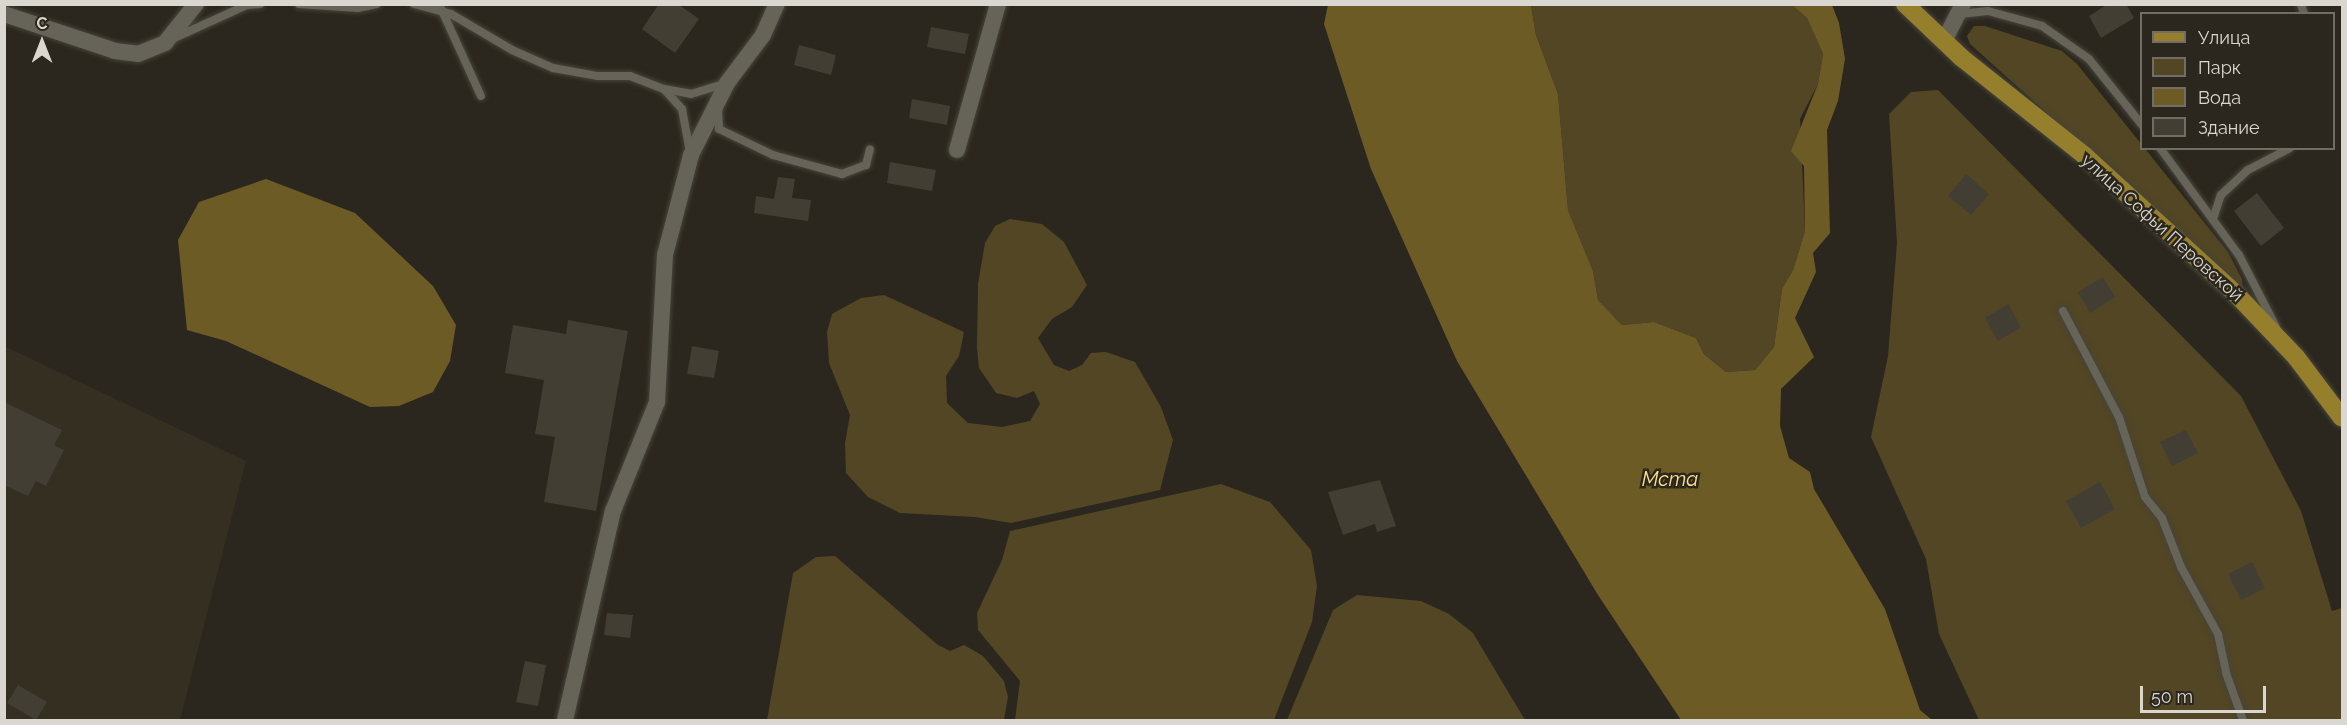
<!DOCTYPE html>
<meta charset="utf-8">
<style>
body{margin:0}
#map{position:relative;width:2347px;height:725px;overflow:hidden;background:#2b271e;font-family:Raleway,sans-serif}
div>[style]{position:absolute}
.built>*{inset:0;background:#352f21}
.green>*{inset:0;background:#524624}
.water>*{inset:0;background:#6d5b26}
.building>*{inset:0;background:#423e34}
.roads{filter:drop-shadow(0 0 2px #46443c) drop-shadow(0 0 2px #46443c)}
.lane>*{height:8px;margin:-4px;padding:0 4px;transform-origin:4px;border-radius:4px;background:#666358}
.street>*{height:16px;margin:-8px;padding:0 8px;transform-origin:8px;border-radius:8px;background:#666358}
.primary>*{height:18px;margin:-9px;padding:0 9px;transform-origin:9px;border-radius:9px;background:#957f2d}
span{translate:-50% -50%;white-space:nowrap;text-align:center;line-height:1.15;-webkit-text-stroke:5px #2b271e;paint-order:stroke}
.street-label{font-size:18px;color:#d9d7d0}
.water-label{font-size:20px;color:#fce08f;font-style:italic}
.frame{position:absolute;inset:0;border:6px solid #d9d7d0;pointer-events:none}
.legend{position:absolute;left:2140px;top:12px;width:195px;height:138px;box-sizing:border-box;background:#2b271e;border:2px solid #716d65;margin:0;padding:8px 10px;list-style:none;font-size:18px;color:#d9d7d0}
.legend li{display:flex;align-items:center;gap:12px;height:30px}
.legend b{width:30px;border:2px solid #716d65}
.north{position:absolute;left:12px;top:12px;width:60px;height:60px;-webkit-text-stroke:4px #2b271e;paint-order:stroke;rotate:0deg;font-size:16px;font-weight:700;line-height:24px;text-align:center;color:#d9d7d0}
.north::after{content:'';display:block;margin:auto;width:21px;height:27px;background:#d9d7d0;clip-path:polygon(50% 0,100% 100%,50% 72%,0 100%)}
.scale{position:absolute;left:2140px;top:686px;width:126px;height:27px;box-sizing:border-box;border:3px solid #d9d7d0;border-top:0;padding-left:8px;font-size:18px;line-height:21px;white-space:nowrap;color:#d9d7d0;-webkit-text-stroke:4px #2b271e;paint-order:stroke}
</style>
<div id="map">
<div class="built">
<div style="clip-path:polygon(4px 346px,246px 461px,180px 720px,5px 720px)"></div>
</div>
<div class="green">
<div style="clip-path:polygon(1531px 5px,1792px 5px,1807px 18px,1823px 54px,1818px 84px,1800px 119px,1805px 231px,1793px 270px,1782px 289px,1774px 347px,1755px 370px,1726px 372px,1704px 354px,1696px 338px,1654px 322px,1622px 325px,1598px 300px,1593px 271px,1568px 210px,1558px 94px,1536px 35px)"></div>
<div style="clip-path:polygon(1974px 26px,1985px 26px,2062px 51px,2077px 64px,2228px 252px,2242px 279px,2243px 289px,1970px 44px,1967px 36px)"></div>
<div style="clip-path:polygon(1938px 90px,2241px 396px,2301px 511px,2332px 611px,2342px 608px,2342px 720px,1979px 720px,1939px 634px,1926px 559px,1871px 437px,1888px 356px,1897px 243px,1889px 114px,1911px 92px)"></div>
<div style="clip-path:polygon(1010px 219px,1042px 224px,1064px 242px,1087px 285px,1072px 307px,1052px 319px,1038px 338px,1054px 365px,1069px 371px,1082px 365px,1091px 353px,1106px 352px,1135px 362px,1161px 407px,1173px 440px,1160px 490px,1011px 523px,975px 517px,900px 513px,868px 497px,846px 473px,845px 443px,850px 415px,829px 363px,827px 332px,832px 314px,861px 298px,884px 295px,964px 332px,959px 356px,946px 376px,947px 403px,968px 423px,1002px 427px,1030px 421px,1040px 404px,1034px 391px,1017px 398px,996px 393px,979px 368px,977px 348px,978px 284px,985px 243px,995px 226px)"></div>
<div style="clip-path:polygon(1221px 484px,1270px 502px,1311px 550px,1317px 586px,1312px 622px,1274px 720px,1015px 720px,1020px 681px,978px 630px,977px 613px,1002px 560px,1010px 531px)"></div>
<div style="clip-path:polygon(835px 556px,938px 645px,950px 651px,964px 645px,983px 656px,1004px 681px,1008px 697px,1004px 720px,767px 720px,793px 573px,816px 557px)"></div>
<div style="clip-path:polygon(1357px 595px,1421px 601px,1449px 614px,1473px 633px,1525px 720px,1287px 720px,1333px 610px)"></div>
</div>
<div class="water">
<div style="clip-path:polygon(1328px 5px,1531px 5px,1536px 35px,1558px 94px,1568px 210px,1593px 271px,1598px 300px,1622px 325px,1654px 322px,1696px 338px,1704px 354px,1726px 372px,1755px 370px,1774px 347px,1782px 289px,1793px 270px,1805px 231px,1804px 166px,1791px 151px,1818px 84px,1823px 54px,1807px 18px,1792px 5px,1832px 5px,1839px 23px,1845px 59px,1838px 101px,1827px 130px,1830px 233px,1813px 253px,1816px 272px,1795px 318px,1814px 357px,1781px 389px,1780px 426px,1789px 458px,1810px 472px,1814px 489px,1885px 609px,1920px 710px,1932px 720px,1681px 720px,1598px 595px,1457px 361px,1371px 169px,1324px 24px)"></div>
<div style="clip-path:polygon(266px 179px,355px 213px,433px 286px,456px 325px,450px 361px,433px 392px,399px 406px,370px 407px,226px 341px,187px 330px,178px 240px,199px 202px)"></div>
</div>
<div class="building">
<div style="clip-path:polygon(659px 4px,678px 4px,699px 19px,675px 53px,642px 29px)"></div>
<div style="clip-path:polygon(2108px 4px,2126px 4px,2134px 18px,2101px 38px,2089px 16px)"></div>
<div style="clip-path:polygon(931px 27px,969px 34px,965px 54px,927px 47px)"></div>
<div style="clip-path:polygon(799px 45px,836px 55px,831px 75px,794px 65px)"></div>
<div style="clip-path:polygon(912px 99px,950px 106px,947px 125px,909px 118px)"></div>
<div style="clip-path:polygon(890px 162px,936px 170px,932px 191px,887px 183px)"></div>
<div style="clip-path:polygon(1966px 174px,1989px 194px,1971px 215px,1948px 196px)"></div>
<div style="clip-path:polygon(778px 177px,795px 179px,792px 198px,811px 200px,808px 221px,754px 213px,756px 196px,774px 199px)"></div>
<div style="clip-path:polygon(2257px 193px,2284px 228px,2261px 246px,2234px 211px)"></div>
<div style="clip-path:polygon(2103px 277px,2115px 297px,2090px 313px,2078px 292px)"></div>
<div style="clip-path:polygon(2008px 304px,2021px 327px,1998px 341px,1985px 318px)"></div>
<div style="clip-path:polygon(568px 320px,628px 331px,596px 511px,544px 502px,555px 437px,535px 434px,544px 380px,505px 373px,513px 325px,566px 334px)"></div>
<div style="clip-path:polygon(692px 346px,719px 351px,714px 378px,687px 374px)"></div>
<div style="clip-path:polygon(4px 402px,62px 430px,54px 445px,64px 450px,46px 486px,36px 481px,28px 496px,4px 485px)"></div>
<div style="clip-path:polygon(2186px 430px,2198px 453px,2172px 466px,2160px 442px)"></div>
<div style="clip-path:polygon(1380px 480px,1396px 526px,1377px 532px,1375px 524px,1343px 535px,1328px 492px)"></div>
<div style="clip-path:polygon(2100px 482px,2115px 509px,2081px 528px,2066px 501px)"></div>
<div style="clip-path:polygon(2252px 562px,2265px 588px,2241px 600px,2228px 574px)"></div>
<div style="clip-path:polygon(607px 613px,633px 615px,630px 638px,604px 635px)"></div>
<div style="clip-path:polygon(525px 661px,546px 665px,538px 706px,516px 702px)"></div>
<div style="clip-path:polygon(18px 685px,47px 702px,36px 720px,7px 703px)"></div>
</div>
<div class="roads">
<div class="lane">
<div style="left:299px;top:4px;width:59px;rotate:3.9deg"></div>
<div style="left:358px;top:8px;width:19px;rotate:-12deg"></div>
<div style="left:414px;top:4px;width:38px;rotate:15deg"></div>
<div style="left:451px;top:14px;width:71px;rotate:30.5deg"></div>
<div style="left:512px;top:50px;width:45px;rotate:23.7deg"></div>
<div style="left:553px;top:68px;width:46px;rotate:10.1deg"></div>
<div style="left:598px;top:76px;width:32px"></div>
<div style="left:630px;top:76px;width:36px;rotate:21deg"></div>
<div style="left:664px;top:89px;width:27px;rotate:48deg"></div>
<div style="left:682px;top:109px;width:44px;rotate:79.5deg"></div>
<div style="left:439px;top:4px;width:101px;rotate:65.5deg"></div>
<div style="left:2301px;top:4px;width:10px;rotate:73deg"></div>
<div style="left:1960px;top:14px;width:28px;rotate:-6deg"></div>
<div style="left:1988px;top:11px;width:56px;rotate:15.5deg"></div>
<div style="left:2042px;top:26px;width:57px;rotate:35.1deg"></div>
<div style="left:2089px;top:59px;width:85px;rotate:51.2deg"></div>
<div style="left:172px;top:39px;width:82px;rotate:-24.4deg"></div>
<div style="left:247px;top:5px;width:13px;rotate:-4deg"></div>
<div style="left:664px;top:89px;width:27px;rotate:10deg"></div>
<div style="left:691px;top:94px;width:38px;rotate:-17deg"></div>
<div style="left:718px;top:109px;width:20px;rotate:87deg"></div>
<div style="left:719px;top:129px;width:60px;rotate:25.7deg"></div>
<div style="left:773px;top:155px;width:72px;rotate:15.4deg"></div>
<div style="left:842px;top:174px;width:26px;rotate:-21deg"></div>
<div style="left:866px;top:165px;width:16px;rotate:-76deg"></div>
<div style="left:2160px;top:148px;width:133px;rotate:53.6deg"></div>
<div style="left:2239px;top:255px;width:81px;rotate:62.8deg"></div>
<div style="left:2213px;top:219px;width:25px;rotate:-72deg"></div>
<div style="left:2221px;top:195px;width:37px;rotate:-43deg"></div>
<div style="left:2248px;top:170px;width:47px;rotate:-27.6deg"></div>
<div style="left:2063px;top:311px;width:120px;rotate:62.2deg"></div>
<div style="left:2119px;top:417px;width:84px;rotate:72deg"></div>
<div style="left:2145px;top:497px;width:27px;rotate:51deg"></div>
<div style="left:2162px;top:518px;width:53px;rotate:68.8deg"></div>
<div style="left:2181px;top:567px;width:77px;rotate:61.1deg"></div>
<div style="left:2218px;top:634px;width:40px;rotate:78deg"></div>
<div style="left:2226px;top:673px;width:50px;rotate:70.1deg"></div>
</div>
<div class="street">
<div style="left:4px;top:14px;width:117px;rotate:18.4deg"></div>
<div style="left:115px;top:51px;width:23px;rotate:7deg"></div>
<div style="left:138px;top:54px;width:29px;rotate:-22deg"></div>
<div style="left:165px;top:43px;width:50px;rotate:-51.5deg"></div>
<div style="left:1944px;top:41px;width:42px;rotate:-62.8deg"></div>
<div style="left:957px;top:150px;width:152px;rotate:-74.3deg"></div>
<div style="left:565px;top:720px;width:214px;rotate:-77.1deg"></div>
<div style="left:613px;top:511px;width:118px;rotate:-68deg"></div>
<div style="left:657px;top:402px;width:147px;rotate:-86.9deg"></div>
<div style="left:665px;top:255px;width:103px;rotate:-75.4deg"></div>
<div style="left:691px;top:155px;width:80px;rotate:-63.4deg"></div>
<div style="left:727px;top:83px;width:60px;rotate:-53.1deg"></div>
<div style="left:763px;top:35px;width:34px;rotate:-66deg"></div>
</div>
<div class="primary">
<div style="left:1905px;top:4px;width:79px;rotate:43.5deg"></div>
<div style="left:1962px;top:58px;width:157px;rotate:38.5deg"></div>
<div style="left:2085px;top:156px;width:205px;rotate:42.4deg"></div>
<div style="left:2236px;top:294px;width:87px;rotate:46.4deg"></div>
<div style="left:2296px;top:357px;width:76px;rotate:53deg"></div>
</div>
</div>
<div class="street-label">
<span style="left:2162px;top:228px;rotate:42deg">улица Софьи Перовской</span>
</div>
<div class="water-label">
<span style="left:1670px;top:479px">Мста</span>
</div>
<div class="frame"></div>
<ul class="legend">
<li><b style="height:8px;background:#957f2d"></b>Улица</li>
<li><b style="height:16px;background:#524624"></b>Парк</li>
<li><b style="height:16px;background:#6d5b26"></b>Вода</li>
<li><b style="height:16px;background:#423e34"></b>Здание</li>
</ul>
<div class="north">С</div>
<div class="scale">50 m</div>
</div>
